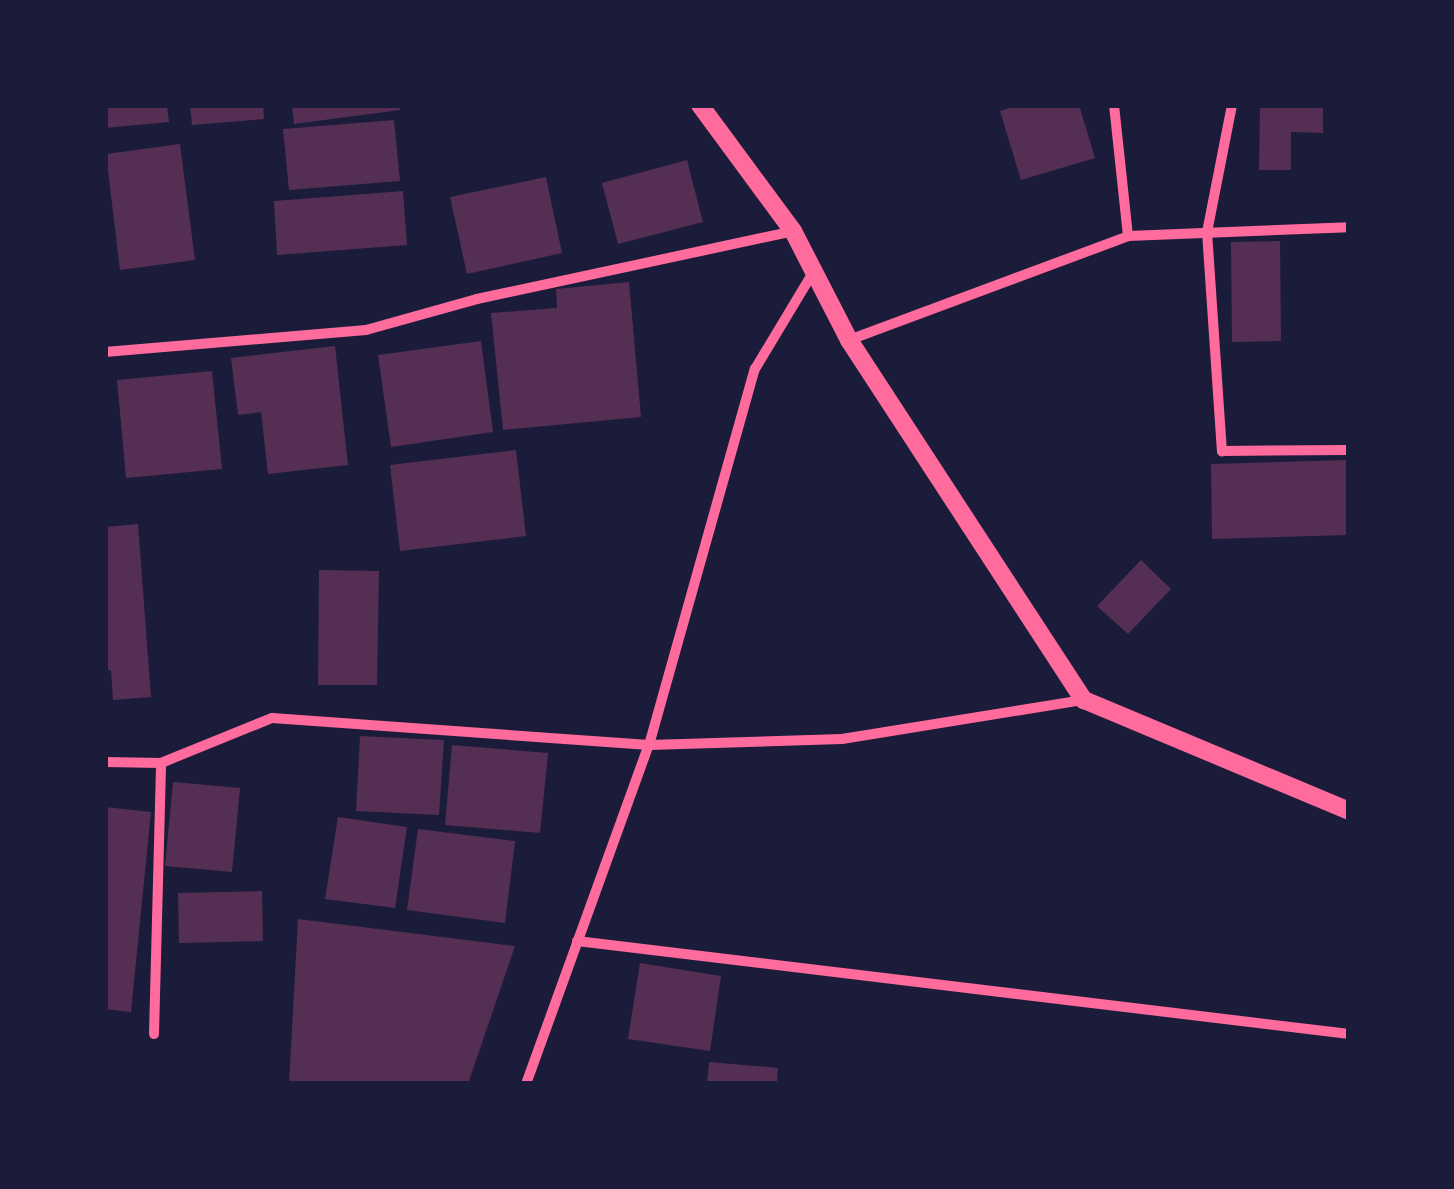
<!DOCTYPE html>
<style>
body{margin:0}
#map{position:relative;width:1454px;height:1189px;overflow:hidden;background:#1b1b3a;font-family:"Nunito Sans",sans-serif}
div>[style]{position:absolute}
.building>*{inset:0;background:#542f53}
.minor>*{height:10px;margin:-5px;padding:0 5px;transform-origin:5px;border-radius:5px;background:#ff6b9d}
.tertiary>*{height:18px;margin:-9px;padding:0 9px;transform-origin:9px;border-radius:9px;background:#ff6b9d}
span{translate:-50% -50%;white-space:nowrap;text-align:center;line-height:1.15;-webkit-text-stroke:8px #1b1b3a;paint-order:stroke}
.frame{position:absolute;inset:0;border:108px solid #1b1b3a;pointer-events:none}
</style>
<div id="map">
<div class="building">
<div style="clip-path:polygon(105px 105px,167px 105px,169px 122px,105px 128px)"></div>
<div style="clip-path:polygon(190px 105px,263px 105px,264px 119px,192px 125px)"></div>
<div style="clip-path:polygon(292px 105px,400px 105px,400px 110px,294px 124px)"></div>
<div style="clip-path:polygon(1018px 105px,1079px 105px,1095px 158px,1021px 180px,1000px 111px)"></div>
<div style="clip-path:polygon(1260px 105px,1323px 105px,1323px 133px,1291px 132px,1291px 170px,1259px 170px)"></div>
<div style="clip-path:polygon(394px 120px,400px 181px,289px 190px,283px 129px)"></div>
<div style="clip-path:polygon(180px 144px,195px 260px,120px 270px,106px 154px)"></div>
<div style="clip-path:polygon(687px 160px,703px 222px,618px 244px,602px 183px)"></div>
<div style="clip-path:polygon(546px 177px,562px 253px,467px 274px,450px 197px)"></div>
<div style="clip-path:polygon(403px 191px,407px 245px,277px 255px,274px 201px)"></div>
<div style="clip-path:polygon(1280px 241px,1281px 341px,1232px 342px,1231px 242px)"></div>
<div style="clip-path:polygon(629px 282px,641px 417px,503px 430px,491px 313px,557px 308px,556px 289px)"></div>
<div style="clip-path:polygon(481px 341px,493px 432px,391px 447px,378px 355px)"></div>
<div style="clip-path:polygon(335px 346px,348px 465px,268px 474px,261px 412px,238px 415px,231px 358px)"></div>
<div style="clip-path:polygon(212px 371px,222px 469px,126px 478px,117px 380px)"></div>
<div style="clip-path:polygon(516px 450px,526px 536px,400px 551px,390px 465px)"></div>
<div style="clip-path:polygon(1346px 460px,1348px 535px,1212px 539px,1211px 464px)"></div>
<div style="clip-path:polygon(138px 524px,151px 697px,113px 700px,111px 670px,105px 671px,105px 527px)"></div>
<div style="clip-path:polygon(1141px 560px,1171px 589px,1128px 634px,1097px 606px)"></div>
<div style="clip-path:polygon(319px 570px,379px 571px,377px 685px,318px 685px)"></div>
<div style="clip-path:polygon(360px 736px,444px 740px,439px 815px,356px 811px)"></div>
<div style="clip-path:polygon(452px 745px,548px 753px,540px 833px,445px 825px)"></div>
<div style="clip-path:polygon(173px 782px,240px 788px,232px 872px,165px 866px)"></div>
<div style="clip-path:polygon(105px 807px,151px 812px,131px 1012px,105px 1009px)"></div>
<div style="clip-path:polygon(338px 817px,407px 827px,395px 908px,325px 899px)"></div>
<div style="clip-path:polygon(418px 829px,515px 841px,505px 923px,407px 910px)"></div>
<div style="clip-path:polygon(262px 891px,263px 941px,179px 943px,178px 893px)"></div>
<div style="clip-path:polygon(298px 919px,515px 946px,468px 1084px,289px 1084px)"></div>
<div style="clip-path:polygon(640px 963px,721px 976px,710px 1051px,628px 1039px)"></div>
<div style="clip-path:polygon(709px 1062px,778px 1068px,777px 1084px,707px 1084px)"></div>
</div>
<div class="minor">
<div style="left:1114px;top:105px;width:132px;rotate:83.9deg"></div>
<div style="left:1232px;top:105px;width:129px;rotate:101.1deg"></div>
<div style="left:1207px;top:232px;width:220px;rotate:86.1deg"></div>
<div style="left:1222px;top:451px;width:127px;rotate:-0.5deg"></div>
<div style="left:849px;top:340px;width:298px;rotate:-20.4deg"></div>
<div style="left:1128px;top:236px;width:221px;rotate:-2.3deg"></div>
<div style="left:105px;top:352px;width:262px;rotate:-4.8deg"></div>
<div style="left:366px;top:330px;width:115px;rotate:-15.6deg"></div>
<div style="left:477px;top:299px;width:323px;rotate:-12.1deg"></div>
<div style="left:105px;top:762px;width:56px;rotate:1deg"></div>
<div style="left:161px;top:763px;width:120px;rotate:-22.1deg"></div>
<div style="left:272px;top:718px;width:378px;rotate:4.1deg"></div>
<div style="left:649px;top:745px;width:193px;rotate:-1.8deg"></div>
<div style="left:842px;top:739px;width:245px;rotate:-9.2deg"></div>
<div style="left:577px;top:941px;width:778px;rotate:6.87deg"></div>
<div style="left:154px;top:1034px;width:271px;rotate:-88.5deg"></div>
<div style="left:526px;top:1084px;width:361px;rotate:-70.1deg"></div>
<div style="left:649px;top:745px;width:391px;rotate:-74.3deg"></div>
<div style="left:755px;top:369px;width:117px;rotate:-59deg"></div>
</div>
<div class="tertiary">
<div style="left:700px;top:105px;width:157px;rotate:53.6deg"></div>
<div style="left:793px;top:231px;width:123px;rotate:62.8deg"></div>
<div style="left:849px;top:340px;width:430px;rotate:56.9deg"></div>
<div style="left:1084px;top:700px;width:287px;rotate:22.7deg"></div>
</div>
<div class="frame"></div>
</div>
